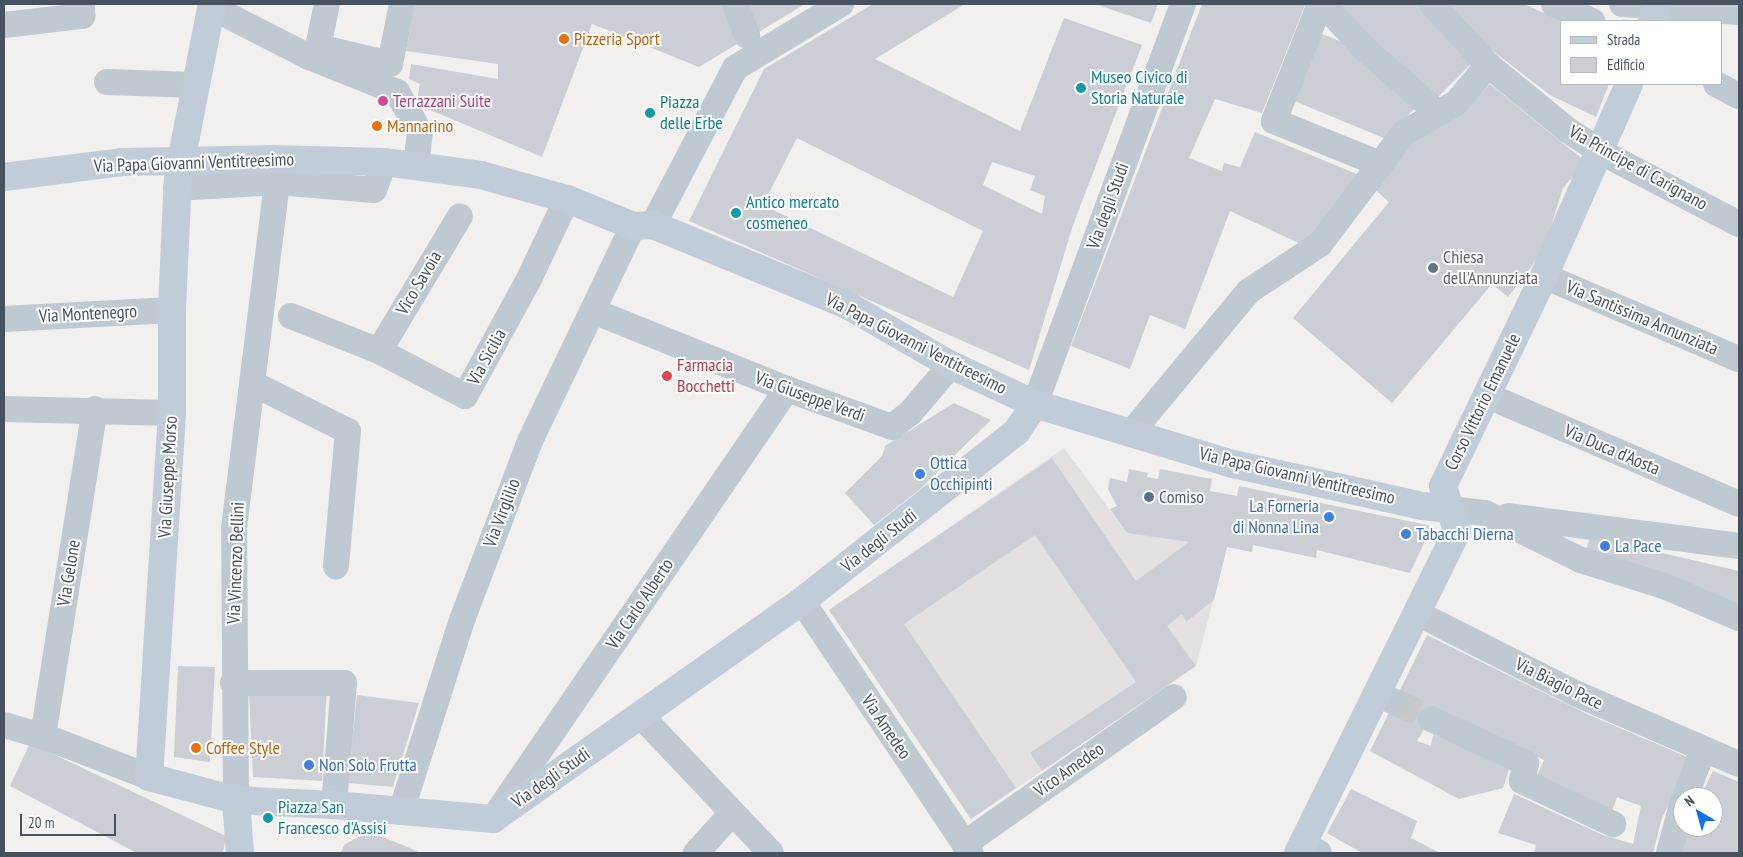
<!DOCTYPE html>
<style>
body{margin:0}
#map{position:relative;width:1743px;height:857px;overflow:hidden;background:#f2efef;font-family:"PT Sans Narrow",sans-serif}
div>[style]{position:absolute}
.education>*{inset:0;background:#e3e0e1}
.building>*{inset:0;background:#cbced4}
.street-tunnel>*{height:26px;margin-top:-13px;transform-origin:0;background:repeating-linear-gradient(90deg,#c7c8cb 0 26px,transparent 0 39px)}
.street>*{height:26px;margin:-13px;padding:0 13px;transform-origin:13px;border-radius:13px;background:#bfc9d2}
.secondary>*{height:28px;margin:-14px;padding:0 14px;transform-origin:14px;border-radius:14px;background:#c1ccd9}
.secondary-bridge>*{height:28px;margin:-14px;padding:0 14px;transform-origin:14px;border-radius:14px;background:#c1ccd9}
.dots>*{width:14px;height:14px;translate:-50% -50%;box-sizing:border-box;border:2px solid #fff;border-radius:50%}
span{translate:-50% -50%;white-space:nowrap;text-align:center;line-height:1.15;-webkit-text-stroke:4px #fff;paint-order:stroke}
.food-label{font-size:18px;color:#c56008}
.left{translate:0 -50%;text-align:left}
.culture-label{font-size:18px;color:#0d838f}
.hotel-label{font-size:18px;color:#b23c85}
.street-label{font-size:18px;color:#46525e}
.worship-label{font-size:18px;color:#5b616d}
.health-label{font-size:18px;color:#be3a42}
.shop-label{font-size:18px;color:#366cbe}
.right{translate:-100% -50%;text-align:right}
.service-label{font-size:18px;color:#4e5e75}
.frame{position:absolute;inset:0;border:5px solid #46525e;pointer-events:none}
.legend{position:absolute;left:1560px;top:20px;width:162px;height:65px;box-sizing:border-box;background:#fff;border:1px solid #b5babf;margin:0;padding:6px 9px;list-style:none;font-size:15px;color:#46525e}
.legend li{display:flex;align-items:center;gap:10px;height:25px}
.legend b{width:25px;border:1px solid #b5babf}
.north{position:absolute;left:1673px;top:787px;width:50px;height:50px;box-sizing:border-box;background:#fff;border:1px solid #b5babf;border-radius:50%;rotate:322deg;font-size:14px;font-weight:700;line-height:20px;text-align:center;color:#46525e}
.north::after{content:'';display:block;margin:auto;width:18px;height:22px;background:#106feb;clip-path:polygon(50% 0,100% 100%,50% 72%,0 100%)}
.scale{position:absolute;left:20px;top:814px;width:96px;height:22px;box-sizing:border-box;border:2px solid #46525e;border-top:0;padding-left:6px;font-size:15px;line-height:18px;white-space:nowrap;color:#46525e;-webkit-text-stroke:4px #fff;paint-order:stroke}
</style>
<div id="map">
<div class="education">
<div style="clip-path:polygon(1064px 448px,1127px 533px,1227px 547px,1196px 666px,971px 819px,829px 610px)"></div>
</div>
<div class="building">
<div style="clip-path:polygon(415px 4px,723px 4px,737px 44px,699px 67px,592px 24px,542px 157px,416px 104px,420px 84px,409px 79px,411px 64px,498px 79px,498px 64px,406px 51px)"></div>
<div style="clip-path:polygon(745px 4px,805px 4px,757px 33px)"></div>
<div style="clip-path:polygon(evenodd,873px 4px,965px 4px,875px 59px,1020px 131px,1064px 18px,1142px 45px,1073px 225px,1029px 370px,689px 221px,764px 69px,873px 4px,797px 138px,983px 231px,953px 297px,763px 205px,797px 138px,873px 4px,992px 162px,1035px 176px,1030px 190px,1045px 196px,1042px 214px,983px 185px,992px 162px)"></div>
<div style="clip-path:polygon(1095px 4px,1158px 4px,1151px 23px)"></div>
<div style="clip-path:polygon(1202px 4px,1305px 5px,1262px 113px,1215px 99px,1189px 158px,1222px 171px,1224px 163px,1240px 167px,1255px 132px,1357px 174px,1305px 246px,1230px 211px,1185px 329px,1150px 315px,1130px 369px,1071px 346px)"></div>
<div style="clip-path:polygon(1338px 4px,1423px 4px,1475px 60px,1437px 98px,1384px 53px)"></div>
<div style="clip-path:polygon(1445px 4px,1524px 4px,1562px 21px,1562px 84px,1609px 84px,1596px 117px,1550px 95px,1480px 41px)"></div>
<div style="clip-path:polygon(1320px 33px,1344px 43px,1415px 108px,1386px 139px,1292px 100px)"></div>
<div style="clip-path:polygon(1490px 84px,1586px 162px,1563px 188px,1543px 251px,1508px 297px,1492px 284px,1392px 403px,1293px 318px,1389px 202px,1372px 187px,1411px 140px,1467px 107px)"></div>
<div style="clip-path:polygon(954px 403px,991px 420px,919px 490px,874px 525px,845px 493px,882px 456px,885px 446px)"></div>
<div style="clip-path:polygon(1052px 458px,1136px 581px,1189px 542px,1127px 533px,1110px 509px,1117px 506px,1108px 489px,1110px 478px,1127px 482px,1129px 469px,1148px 473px,1147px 477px,1158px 479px,1160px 469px,1212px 479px,1210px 491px,1237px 496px,1239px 486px,1432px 526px,1410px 573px,1317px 550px,1316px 558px,1253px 545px,1252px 552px,1227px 547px,1214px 600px,1186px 622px,1182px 614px,1167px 626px,1196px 666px,1042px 771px,1030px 753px,1136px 682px,1035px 535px,904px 624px,1016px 788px,971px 819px,829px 610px)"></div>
<div style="clip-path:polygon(1590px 536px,1739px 571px,1739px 604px,1663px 574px,1586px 552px)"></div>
<div style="clip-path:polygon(1427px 635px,1587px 714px,1692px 759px,1662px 818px,1653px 853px,1534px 853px,1536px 845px,1498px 833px,1514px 794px,1603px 835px,1633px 844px,1641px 806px,1617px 797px,1612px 811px,1536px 777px,1544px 760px,1436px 709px,1417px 741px,1431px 746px,1433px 735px,1511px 763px,1503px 788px,1459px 799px,1370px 751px)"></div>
<div style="clip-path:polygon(178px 666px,215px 667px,210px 762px,174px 757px)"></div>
<div style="clip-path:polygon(327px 686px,322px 781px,253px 777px,249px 691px)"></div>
<div style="clip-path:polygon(357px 695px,419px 703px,393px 787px,348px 783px)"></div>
<div style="clip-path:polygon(30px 743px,226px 836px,223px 853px,137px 853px,10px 786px)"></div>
<div style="clip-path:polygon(1713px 771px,1739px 782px,1739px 853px,1680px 853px,1686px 827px,1713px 827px,1713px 797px,1700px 797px)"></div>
<div style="clip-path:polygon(1351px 789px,1417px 821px,1411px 838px,1440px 853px,1362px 853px,1327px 833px)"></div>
<div style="clip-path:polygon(369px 832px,403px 845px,421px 853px,340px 853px,345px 844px)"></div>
</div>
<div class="street-tunnel">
<div style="left:1395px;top:702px;width:40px;rotate:25deg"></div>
</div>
<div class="street">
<div style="left:735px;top:4px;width:34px;rotate:69deg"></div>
<div style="left:1320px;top:4px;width:126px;rotate:111.5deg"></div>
<div style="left:1274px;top:121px;width:114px;rotate:22.1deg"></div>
<div style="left:1323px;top:4px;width:62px;rotate:47deg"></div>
<div style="left:1365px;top:49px;width:97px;rotate:41.2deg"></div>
<div style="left:1432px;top:4px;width:83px;rotate:47.4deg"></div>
<div style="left:1488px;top:65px;width:104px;rotate:39.2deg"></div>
<div style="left:1569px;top:131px;width:38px;rotate:33deg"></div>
<div style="left:1601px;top:152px;width:156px;rotate:27.6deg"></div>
<div style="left:1554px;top:4px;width:42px;rotate:24.1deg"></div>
<div style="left:1622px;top:4px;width:117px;rotate:3.9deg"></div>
<div style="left:211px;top:7px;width:110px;rotate:27deg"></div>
<div style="left:309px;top:57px;width:95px;rotate:21.7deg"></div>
<div style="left:397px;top:92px;width:46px;rotate:60.1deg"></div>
<div style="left:420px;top:132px;width:35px;rotate:97deg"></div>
<div style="left:4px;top:25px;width:79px;rotate:-6.6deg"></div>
<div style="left:82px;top:16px;width:12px;rotate:-90deg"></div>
<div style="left:318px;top:47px;width:44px;rotate:-78.2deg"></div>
<div style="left:322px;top:48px;width:70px;rotate:13.2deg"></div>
<div style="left:390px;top:64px;width:61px;rotate:-78.7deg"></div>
<div style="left:107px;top:82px;width:89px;rotate:1.9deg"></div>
<div style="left:1716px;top:84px;width:26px;rotate:28deg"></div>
<div style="left:176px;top:188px;width:101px;rotate:-3.4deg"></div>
<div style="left:277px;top:182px;width:97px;rotate:4.7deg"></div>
<div style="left:374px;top:190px;width:30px;rotate:-70deg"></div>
<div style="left:653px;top:225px;width:177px;rotate:-62.4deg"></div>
<div style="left:735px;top:68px;width:124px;rotate:-31.1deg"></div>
<div style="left:1544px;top:276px;width:212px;rotate:23.1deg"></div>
<div style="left:593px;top:311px;width:209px;rotate:21.9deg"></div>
<div style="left:787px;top:389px;width:112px;rotate:19.9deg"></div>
<div style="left:892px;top:427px;width:23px;rotate:-38deg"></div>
<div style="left:910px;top:413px;width:63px;rotate:-49.5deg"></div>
<div style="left:291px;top:316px;width:95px;rotate:21.7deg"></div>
<div style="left:379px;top:351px;width:97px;rotate:27.6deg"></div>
<div style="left:465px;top:396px;width:133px;rotate:-61.3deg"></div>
<div style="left:529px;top:279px;width:89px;rotate:-64.6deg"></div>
<div style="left:4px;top:319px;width:168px;rotate:-3.1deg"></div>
<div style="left:379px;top:351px;width:157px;rotate:-59deg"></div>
<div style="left:254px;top:384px;width:105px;rotate:26.6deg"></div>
<div style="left:348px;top:431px;width:136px;rotate:95.1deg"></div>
<div style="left:1486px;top:395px;width:275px;rotate:23.3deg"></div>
<div style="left:1035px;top:404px;width:427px;rotate:-69.7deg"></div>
<div style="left:4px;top:409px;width:168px;rotate:1.4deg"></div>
<div style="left:1131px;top:433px;width:185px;rotate:-50.3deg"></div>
<div style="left:1249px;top:291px;width:85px;rotate:-33.5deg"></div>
<div style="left:1320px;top:244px;width:139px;rotate:-52.9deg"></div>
<div style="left:1404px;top:133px;width:60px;rotate:-30deg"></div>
<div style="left:1456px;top:103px;width:50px;rotate:-49.9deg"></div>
<div style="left:1451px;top:509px;width:34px;rotate:7deg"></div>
<div style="left:1485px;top:513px;width:107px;rotate:26.1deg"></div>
<div style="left:1581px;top:560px;width:87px;rotate:17.4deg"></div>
<div style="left:1664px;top:586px;width:82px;rotate:23.1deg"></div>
<div style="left:1508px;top:516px;width:233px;rotate:7.4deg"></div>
<div style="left:802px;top:601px;width:303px;rotate:56.2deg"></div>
<div style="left:1417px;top:613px;width:179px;rotate:26.9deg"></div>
<div style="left:1577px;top:694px;width:176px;rotate:23.4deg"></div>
<div style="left:233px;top:683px;width:111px"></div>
<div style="left:344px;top:683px;width:122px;rotate:94.7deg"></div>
<div style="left:1377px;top:694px;width:20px;rotate:24deg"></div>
<div style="left:640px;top:715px;width:190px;rotate:46.5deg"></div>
<div style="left:1431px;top:719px;width:105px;rotate:24.9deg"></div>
<div style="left:1526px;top:763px;width:18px;rotate:103deg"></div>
<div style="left:1522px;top:781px;width:101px;rotate:25.3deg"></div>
<div style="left:4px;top:725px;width:41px;rotate:15.8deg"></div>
<div style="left:43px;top:736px;width:114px;rotate:21.1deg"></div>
<div style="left:43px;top:736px;width:331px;rotate:-81deg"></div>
<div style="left:1685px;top:797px;width:50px;rotate:-69deg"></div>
<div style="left:236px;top:800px;width:272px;rotate:-90.4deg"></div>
<div style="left:234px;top:528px;width:349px;rotate:-82.9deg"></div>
<div style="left:401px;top:812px;width:201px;rotate:-72.4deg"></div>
<div style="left:462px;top:620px;width:191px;rotate:-69.2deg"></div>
<div style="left:530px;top:441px;width:238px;rotate:-64.4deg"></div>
<div style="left:495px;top:816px;width:517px;rotate:-55.63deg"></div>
<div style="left:964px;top:844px;width:256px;rotate:-35deg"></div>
<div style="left:1303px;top:844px;width:18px;rotate:29deg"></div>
<div style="left:696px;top:853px;width:54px;rotate:-48deg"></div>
<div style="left:1669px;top:853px;width:54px;rotate:-74.9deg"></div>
</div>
<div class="secondary">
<div style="left:1652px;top:21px;width:18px;rotate:-74deg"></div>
<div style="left:186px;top:136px;width:135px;rotate:-78.9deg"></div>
<div style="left:178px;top:176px;width:134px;rotate:92.6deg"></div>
<div style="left:172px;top:310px;width:103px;rotate:90deg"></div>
<div style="left:172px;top:413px;width:365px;rotate:93.6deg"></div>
<div style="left:149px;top:777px;width:90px;rotate:14.8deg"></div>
<div style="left:236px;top:800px;width:98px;rotate:2.9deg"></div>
<div style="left:334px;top:805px;width:160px;rotate:5deg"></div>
<div style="left:493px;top:819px;width:378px;rotate:-35.2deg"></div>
<div style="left:802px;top:601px;width:274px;rotate:-38.3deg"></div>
<div style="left:1017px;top:431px;width:32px;rotate:-56deg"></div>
<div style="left:4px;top:177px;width:119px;rotate:-7.2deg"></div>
<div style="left:122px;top:162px;width:151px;rotate:-1.1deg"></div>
<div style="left:273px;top:159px;width:111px;rotate:1.5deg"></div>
<div style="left:384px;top:162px;width:98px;rotate:7.6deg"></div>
<div style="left:481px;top:175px;width:89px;rotate:15.6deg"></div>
<div style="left:567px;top:199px;width:71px;rotate:22.2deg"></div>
<div style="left:633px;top:226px;width:20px;rotate:-3deg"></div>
<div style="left:653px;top:225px;width:210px;rotate:22.4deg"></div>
<div style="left:847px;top:305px;width:120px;rotate:30deg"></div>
<div style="left:951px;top:365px;width:93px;rotate:24.9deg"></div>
<div style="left:1035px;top:404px;width:207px;rotate:16.9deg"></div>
<div style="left:1233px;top:464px;width:194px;rotate:12.5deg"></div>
<div style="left:1422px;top:506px;width:29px;rotate:6deg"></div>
<div style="left:236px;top:800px;width:53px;rotate:85.7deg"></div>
<div style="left:1298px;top:853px;width:359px;rotate:-63.7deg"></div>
<div style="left:1457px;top:531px;width:47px;rotate:-107.3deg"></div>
<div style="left:1443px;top:486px;width:233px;rotate:-64.3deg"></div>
<div style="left:1544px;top:276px;width:210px;rotate:-66.1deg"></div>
</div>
<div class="secondary-bridge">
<div style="left:178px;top:176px;width:41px;rotate:-78.7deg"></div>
</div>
<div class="dots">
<div style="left:564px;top:39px;background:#e8710a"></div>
<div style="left:1081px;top:88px;background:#0f9aa8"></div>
<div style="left:383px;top:101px;background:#d1479c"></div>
<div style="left:650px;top:113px;background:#0f9aa8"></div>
<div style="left:377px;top:126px;background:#e8710a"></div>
<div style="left:736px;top:213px;background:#0f9aa8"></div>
<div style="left:1433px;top:268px;background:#6b7280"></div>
<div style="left:667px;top:376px;background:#e0444e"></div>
<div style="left:920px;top:474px;background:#3f7fe0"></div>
<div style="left:1149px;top:497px;background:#5c6f8a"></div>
<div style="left:1329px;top:517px;background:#3f7fe0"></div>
<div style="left:1406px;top:534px;background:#3f7fe0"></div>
<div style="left:1605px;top:546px;background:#3f7fe0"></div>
<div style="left:196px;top:748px;background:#e8710a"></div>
<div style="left:309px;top:765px;background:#3f7fe0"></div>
<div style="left:268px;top:818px;background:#0f9aa8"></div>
</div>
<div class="food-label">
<span class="left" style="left:574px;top:39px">Pizzeria Sport</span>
<span class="left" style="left:387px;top:126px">Mannarino</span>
<span class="left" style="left:206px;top:748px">Coffee Style</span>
</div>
<div class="culture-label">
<span class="left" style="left:1091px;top:88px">Museo Civico di<br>Storia Naturale</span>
<span class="left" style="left:660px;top:113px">Piazza<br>delle Erbe</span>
<span class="left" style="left:746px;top:213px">Antico mercato<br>cosmeneo</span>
<span class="left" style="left:278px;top:818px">Piazza San<br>Francesco d'Assisi</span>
</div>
<div class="hotel-label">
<span class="left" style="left:393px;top:101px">Terrazzani Suite</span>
</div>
<div class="street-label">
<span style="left:194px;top:163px;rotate:-2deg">Via Papa Giovanni Ventitreesimo</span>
<span style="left:1638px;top:168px;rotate:29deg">Via Principe di Carignano</span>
<span style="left:1108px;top:206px;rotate:-70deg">Via degli Studi</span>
<span style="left:419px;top:283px;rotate:-59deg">Vico Savoia</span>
<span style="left:88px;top:314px;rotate:-3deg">Via Montenegro</span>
<span style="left:1642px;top:318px;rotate:23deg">Via Santissima Annunziata</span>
<span style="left:916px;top:344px;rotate:27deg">Via Papa Giovanni Ventitreesimo</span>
<span style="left:487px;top:357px;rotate:-61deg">Via Sicilia</span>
<span style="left:810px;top:397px;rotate:20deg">Via Giuseppe Verdi</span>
<span style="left:1483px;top:402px;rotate:-64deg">Corso Vittorio Emanuele</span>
<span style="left:1612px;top:450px;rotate:23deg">Via Duca d'Aosta</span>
<span style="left:1297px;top:476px;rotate:13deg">Via Papa Giovanni Ventitreesimo</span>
<span style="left:168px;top:477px;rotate:-87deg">Via Giuseppe Morso</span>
<span style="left:502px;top:513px;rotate:-69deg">Via Virglilio</span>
<span style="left:879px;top:541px;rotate:-38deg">Via degli Studi</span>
<span style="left:236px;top:563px;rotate:-88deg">Via Vincenzo Bellini</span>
<span style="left:69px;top:573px;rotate:-81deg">Via Gelone</span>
<span style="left:640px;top:604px;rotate:-56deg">Via Carlo Alberto</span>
<span style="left:1559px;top:684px;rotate:26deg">Via Biagio Pace</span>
<span style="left:886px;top:727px;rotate:56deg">Via Amedeo</span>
<span style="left:1069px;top:770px;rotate:-35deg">Vico Amedeo</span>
<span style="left:551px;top:778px;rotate:-35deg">Via degli Studi</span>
</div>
<div class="worship-label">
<span class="left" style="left:1443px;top:268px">Chiesa<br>dell'Annunziata</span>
</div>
<div class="health-label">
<span class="left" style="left:677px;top:376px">Farmacia<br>Bocchetti</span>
</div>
<div class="shop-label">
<span class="left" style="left:930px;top:474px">Ottica<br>Occhipinti</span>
<span class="right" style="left:1319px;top:517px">La Forneria<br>di Nonna Lina</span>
<span class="left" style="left:1416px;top:534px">Tabacchi Dierna</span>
<span class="left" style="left:1615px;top:546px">La Pace</span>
<span class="left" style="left:319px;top:765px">Non Solo Frutta</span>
</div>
<div class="service-label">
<span class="left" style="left:1159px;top:497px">Comiso</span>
</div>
<div class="frame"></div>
<ul class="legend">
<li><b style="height:6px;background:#c1ccd9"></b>Strada</li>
<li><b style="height:14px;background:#cbced4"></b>Edificio</li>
</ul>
<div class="north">N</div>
<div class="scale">20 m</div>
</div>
